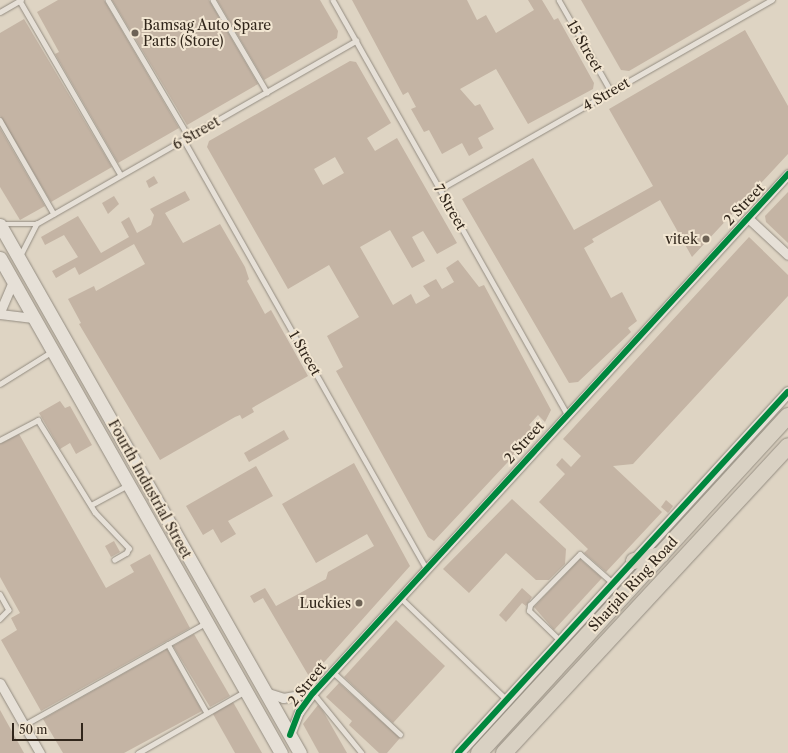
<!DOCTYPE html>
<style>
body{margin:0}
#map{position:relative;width:788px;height:753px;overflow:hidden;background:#ded4c3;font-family:"Libre Caslon Text",serif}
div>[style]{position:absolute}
.building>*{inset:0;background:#c4b4a4}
.roads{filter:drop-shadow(0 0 1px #938c81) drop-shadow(0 0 1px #938c81)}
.service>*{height:4.5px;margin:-2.25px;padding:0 2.25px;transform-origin:2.25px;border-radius:2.25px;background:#e6e0d7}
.minor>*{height:9px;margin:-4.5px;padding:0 4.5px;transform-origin:4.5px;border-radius:4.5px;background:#e6e0d7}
.tertiary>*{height:11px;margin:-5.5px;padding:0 5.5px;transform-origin:5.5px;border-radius:5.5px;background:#e6e0d7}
.secondary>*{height:13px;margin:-6.5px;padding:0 6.5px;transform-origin:6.5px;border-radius:6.5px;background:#e6e0d7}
.motorway>*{height:16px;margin:-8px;padding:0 8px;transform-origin:8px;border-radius:8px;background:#d9d1c3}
.cycleway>*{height:6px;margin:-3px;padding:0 3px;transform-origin:3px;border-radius:3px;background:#00873e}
.dots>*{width:11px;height:11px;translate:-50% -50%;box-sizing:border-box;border:2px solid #f1e5d1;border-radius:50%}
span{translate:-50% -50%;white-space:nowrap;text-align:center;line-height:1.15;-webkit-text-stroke:4px #f1e5d1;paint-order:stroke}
.poi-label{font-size:14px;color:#31261b}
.left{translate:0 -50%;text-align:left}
.right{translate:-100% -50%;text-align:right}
.street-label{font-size:14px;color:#31261b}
.scale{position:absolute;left:12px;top:723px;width:71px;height:18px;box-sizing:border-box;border:2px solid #31261b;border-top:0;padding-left:5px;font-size:12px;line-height:14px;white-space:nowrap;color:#31261b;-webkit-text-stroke:3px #f1e5d1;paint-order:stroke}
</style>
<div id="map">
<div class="building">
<div style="clip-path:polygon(58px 0,104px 0,179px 128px,118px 163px,55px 54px,59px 52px,37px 12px)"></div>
<div style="clip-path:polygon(112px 0,209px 0,258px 84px,187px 125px)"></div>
<div style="clip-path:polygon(217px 0,320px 0,338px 31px,337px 38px,264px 80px)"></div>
<div style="clip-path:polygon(352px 0,467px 0,477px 20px,486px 15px,496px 33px,534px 10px,528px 0,542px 0,554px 20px,558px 18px,594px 83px,593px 89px,528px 124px,496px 69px,460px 89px,475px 106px,480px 104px,494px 129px,478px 138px,483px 148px,469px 156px,462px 143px,442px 154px,429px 130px,424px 132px,411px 109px,416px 107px,408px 92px,403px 95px)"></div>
<div style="clip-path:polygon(581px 0,751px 0,629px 71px,621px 70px)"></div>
<div style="clip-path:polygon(24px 19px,112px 167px,51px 202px,0 116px,0 33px)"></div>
<div style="clip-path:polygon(745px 30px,788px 106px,788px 154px,692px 257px,660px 200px,592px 239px,594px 242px,584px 248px,611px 298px,622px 292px,637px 321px,628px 328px,631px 332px,578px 382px,569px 383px,462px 199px,533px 158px,574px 230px,653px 186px,609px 109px)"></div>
<div style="clip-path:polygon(evenodd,350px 61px,356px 62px,391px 123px,367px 138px,375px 151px,397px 138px,457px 243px,437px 254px,423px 231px,412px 237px,425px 261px,412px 268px,390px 230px,360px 247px,393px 305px,411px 294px,416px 304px,430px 296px,423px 286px,436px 279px,442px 289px,454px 282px,446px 268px,458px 260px,479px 287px,484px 285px,551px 410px,545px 422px,538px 415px,529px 425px,536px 432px,434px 541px,428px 537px,336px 371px,343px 367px,327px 336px,359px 317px,329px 265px,288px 289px,207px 147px,209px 141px,350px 61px,335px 157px,344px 173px,323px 185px,314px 169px,335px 157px)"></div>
<div style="clip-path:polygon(0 128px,45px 206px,20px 220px,0 187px)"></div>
<div style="clip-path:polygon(154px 176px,158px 183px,149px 188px,146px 181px)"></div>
<div style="clip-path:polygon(185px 191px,190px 200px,165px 213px,183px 243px,220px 224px,245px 267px,249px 279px,247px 281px,265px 314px,271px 310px,308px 376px,252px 408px,254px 412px,242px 419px,240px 415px,235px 417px,160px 460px,79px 324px,81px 323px,68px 299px,94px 286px,96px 291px,145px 264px,134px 244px,79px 275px,75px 267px,56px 278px,52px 271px,78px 257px,64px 235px,45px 245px,41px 237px,78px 216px,101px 253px,129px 237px,121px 222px,129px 217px,137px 233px,151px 225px,154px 215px,150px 209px)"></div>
<div style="clip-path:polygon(788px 192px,788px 243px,766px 222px,765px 216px)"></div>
<div style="clip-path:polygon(114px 196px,119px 204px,108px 214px,102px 203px)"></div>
<div style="clip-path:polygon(749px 237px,788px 275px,788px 296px,633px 464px,613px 466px,662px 512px,606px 572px,584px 553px,588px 549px,539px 502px,565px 474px,556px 465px,562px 458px,571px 467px,581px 456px,563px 439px)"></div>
<div style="clip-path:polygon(60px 401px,65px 408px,70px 406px,92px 445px,76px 454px,70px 443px,60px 449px,39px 413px)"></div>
<div style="clip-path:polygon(284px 430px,289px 439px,249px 462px,244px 453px)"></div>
<div style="clip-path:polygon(19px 434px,106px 588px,134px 572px,130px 565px,150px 554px,190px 628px,41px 711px,1px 640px,17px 630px,11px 618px,20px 613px,0 577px,0 444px)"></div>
<div style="clip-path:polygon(354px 463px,410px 566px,310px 678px,263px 598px,254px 603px,250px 596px,265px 588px,276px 606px,326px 579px,328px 572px,374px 546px,367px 534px,316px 563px,282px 504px)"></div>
<div style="clip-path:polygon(256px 466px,273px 496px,228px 521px,236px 534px,221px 543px,213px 529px,203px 535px,186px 506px)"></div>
<div style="clip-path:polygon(512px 499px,566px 549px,565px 564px,549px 580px,536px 580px,506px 553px,469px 593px,443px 569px)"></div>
<div style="clip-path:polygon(666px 500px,673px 506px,668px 513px,661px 507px)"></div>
<div style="clip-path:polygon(114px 541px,120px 552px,111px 557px,105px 546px)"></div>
<div style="clip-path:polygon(580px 559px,602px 578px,554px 630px,534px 607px)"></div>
<div style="clip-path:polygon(522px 588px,532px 597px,526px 606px,522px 603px,506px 622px,499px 615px)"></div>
<div style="clip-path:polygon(396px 620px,445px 666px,393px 723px,344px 677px)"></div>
<div style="clip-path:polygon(194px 634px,230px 696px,210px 707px,173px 646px)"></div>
<div style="clip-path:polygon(167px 649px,202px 711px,124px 753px,63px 753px,43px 719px)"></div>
<div style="clip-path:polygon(339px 683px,400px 738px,387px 753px,379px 753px,349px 725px,352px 721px,326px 697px)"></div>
<div style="clip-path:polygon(233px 702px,262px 753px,235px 753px,213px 714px)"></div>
<div style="clip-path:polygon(318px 705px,323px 711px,347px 753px,319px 753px,303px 724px)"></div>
<div style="clip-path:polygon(0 710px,24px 753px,0 753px)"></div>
</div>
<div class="roads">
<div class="service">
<div style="left:108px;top:0;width:159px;rotate:59.4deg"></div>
<div style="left:213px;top:0;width:107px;rotate:59.6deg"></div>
<div style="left:333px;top:0;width:475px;rotate:60.5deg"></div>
<div style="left:559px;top:0;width:105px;rotate:60.3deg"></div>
<div style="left:20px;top:1px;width:201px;rotate:59.9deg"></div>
<div style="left:0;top:12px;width:24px;rotate:-30deg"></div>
<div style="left:0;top:120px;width:108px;rotate:60.1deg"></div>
<div style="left:184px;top:140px;width:491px;rotate:60.5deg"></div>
<div style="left:440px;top:189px;width:382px;rotate:-29.7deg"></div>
<div style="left:2px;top:224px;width:34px"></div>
<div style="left:36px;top:224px;width:369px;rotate:-29.8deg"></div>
<div style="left:21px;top:254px;width:34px;rotate:-63deg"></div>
<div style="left:0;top:384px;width:60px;rotate:-32.1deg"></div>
<div style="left:0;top:440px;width:43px;rotate:-27.8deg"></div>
<div style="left:38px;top:420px;width:108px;rotate:58.2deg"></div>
<div style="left:95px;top:512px;width:50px;rotate:46.6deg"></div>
<div style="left:129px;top:548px;width:5px;rotate:112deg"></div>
<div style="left:127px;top:553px;width:14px;rotate:150deg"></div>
<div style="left:91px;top:505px;width:42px;rotate:-28.4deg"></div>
<div style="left:0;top:594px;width:18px;rotate:61deg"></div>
<div style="left:9px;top:610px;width:13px;rotate:135deg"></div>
<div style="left:400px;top:597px;width:149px;rotate:43.9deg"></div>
<div style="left:560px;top:641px;width:43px;rotate:-135.9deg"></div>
<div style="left:529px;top:611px;width:6px;rotate:-81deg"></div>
<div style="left:530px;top:605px;width:71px;rotate:-45.6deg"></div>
<div style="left:580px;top:554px;width:44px;rotate:41.3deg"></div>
<div style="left:168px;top:644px;width:79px;rotate:60.5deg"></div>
<div style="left:332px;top:671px;width:93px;rotate:42.8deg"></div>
<div style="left:313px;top:693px;width:77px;rotate:50.8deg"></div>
<div style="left:24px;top:725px;width:209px;rotate:-29.3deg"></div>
<div style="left:138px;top:753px;width:122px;rotate:-29.9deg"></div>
</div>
<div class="minor">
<div style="left:748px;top:218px;width:54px;rotate:42.8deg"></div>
<div style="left:0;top:312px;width:34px;rotate:-67deg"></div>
<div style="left:0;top:314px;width:33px;rotate:7deg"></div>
<div style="left:0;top:683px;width:81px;rotate:60.3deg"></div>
<div style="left:265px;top:692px;width:19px;rotate:18deg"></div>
<div style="left:283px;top:698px;width:28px;rotate:-10deg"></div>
<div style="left:290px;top:735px;width:25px;rotate:-69deg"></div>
<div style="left:299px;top:712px;width:24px;rotate:-54deg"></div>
<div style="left:313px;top:693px;width:704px;rotate:-47.53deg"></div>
</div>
<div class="tertiary">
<div style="left:458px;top:753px;width:489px;rotate:-47.6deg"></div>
</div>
<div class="secondary">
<div style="left:0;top:225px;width:607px;rotate:60.4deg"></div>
<div style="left:0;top:258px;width:569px;rotate:60.42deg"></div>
</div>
<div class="motorway">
<div style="left:634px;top:561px;width:28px;rotate:-13deg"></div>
<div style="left:479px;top:753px;width:457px;rotate:-47.5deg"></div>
<div style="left:504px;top:753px;width:418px;rotate:-47.2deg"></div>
</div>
</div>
<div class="cycleway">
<div style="left:290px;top:735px;width:25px;rotate:-69deg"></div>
<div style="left:299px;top:712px;width:24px;rotate:-54deg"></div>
<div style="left:313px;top:693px;width:704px;rotate:-47.53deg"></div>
<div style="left:458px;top:753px;width:489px;rotate:-47.6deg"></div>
</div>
<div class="dots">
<div style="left:135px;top:33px;background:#6e6356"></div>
<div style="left:706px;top:239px;background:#6e6356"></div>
<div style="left:359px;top:603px;background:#6e6356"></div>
</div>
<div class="poi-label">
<span class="left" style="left:143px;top:33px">Bamsag Auto Spare<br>Parts (Store)</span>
<span class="right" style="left:698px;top:239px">vitek</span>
<span class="right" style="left:351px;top:603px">Luckies</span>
</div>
<div class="street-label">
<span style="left:585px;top:46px;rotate:60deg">15 Street</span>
<span style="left:606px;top:94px;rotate:-30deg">4 Street</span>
<span style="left:196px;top:133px;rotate:-30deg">6 Street</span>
<span style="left:744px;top:204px;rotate:-47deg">2 Street</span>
<span style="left:450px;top:207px;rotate:60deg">7 Street</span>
<span style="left:305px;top:353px;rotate:60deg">1 Street</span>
<span style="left:524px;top:442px;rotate:-48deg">2 Street</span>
<span style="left:150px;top:489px;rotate:61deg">Fourth Industrial Street</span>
<span style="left:633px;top:584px;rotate:-47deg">Sharjah Ring Road</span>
<span style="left:307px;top:684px;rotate:-52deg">2 Street</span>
</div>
<div class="scale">50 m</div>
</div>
